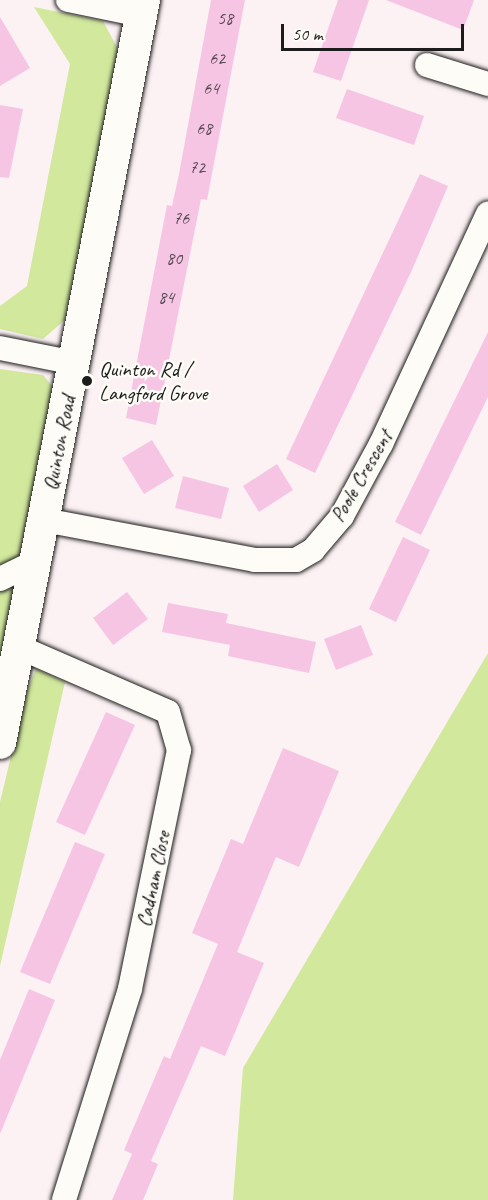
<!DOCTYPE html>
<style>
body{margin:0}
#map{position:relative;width:488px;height:1200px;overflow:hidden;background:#fcf1f3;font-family:Caveat,sans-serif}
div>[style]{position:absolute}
.green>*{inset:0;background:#d1e89d}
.building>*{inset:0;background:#f7c5e4}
.roads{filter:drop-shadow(0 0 2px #1c1c1c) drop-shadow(0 0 2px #1c1c1c)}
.minor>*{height:24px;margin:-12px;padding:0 12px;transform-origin:12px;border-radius:12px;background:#fdfcf7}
.tertiary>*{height:32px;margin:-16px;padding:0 16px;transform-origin:16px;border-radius:16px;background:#fdfcf7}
.dots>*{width:16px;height:16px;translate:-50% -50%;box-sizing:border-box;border:3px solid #fdfcf7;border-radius:50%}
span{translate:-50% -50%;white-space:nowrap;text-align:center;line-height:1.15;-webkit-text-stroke:5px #fdfcf7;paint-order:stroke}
.number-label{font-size:18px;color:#53464e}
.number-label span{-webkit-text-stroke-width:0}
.poi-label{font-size:21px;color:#1c1c1c}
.left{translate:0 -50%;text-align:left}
.street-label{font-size:21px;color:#1c1c1c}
.scale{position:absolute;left:281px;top:24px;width:183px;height:27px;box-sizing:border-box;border:3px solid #1c1c1c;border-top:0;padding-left:8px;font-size:18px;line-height:21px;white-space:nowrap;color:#1c1c1c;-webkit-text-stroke:4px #fdfcf7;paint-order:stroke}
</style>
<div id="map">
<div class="green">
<div style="clip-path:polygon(34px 7px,103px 21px,119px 51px,67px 318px,43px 339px,0 329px,0 306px,27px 286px,70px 64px)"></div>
<div style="clip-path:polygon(0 369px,43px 375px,57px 392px,23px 555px,0 568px)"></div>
<div style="clip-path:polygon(3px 588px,19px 591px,0 691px,0 590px)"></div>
<div style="clip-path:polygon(488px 653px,488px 1200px,233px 1200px,243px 1068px)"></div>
<div style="clip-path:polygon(36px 669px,65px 682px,0 966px,0 802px,27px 690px)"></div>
</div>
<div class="building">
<div style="clip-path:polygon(211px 0,245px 0,207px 200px,201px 199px,156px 425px,126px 418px,167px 205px,172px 206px,179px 174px)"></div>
<div style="clip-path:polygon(338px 0,369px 0,341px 81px,313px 72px)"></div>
<div style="clip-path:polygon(386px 0,474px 0,463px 30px)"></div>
<div style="clip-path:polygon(0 17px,30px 68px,0 86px)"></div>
<div style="clip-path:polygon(347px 89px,424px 116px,414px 145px,336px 118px)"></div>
<div style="clip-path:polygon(0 105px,23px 109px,9px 178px,0 177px)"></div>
<div style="clip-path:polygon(420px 174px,448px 186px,412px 270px,315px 473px,286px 459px)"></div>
<div style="clip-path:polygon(488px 332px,488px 397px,421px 535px,395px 522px)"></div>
<div style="clip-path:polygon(152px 440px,174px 476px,144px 494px,122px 458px)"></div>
<div style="clip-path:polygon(277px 464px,293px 490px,259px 512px,243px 486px)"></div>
<div style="clip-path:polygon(183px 476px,229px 488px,221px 519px,175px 508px)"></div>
<div style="clip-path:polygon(403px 537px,430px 550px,396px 622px,369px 609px)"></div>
<div style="clip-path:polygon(127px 592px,148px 619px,113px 645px,93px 618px)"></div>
<div style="clip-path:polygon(168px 603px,228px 614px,226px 623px,316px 642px,309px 673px,228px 656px,230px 645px,162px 632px)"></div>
<div style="clip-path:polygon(361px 625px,373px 655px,336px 670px,324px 639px)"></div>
<div style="clip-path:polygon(106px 712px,135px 725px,85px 835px,56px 822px)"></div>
<div style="clip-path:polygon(283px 748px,339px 771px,299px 867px,276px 857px,237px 952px,264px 963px,225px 1056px,201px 1046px,151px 1161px,158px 1164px,143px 1200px,112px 1200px,132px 1154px,124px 1150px,164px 1056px,170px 1059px,218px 944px,192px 933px,231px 839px,243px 844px)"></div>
<div style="clip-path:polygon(75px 842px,105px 854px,50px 984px,20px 972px)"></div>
<div style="clip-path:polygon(29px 989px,55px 1000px,0 1134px,0 1060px)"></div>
</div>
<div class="roads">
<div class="minor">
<div style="left:68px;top:0;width:75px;rotate:11.6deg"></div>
<div style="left:427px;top:65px;width:64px;rotate:17.3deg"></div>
<div style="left:0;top:348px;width:76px;rotate:11.3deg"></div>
<div style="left:44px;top:520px;width:215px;rotate:10.7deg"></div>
<div style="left:255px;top:560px;width:41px"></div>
<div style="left:296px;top:560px;width:20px;rotate:-30deg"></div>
<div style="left:313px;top:550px;width:45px;rotate:-49.5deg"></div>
<div style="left:342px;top:516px;width:82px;rotate:-61.6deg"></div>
<div style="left:381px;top:444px;width:254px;rotate:-65.1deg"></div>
<div style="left:0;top:579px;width:37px;rotate:-26deg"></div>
<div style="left:21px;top:648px;width:160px;rotate:23.5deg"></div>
<div style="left:168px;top:712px;width:40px;rotate:74deg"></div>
<div style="left:179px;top:750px;width:244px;rotate:101.6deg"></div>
<div style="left:130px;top:989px;width:221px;rotate:107.4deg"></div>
</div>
<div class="tertiary">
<div style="left:0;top:743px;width:757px;rotate:-79.03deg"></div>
</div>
</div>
<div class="dots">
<div style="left:87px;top:381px;background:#1c1c1c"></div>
</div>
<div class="number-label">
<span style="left:225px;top:18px">58</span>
<span style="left:217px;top:58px">62</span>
<span style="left:211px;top:88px">64</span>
<span style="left:204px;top:128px">68</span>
<span style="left:197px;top:167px">72</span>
<span style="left:181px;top:218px">76</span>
<span style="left:174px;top:258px">80</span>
<span style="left:166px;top:297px">84</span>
</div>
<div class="poi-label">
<span class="left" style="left:99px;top:381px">Quinton Rd /<br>Langford Grove</span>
</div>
<div class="street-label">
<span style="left:59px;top:443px;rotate:-79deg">Quinton Road</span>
<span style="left:361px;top:476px;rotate:-60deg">Poole Crescent</span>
<span style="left:153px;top:879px;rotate:-78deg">Cadnam Close</span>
</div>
<div class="scale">50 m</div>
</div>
